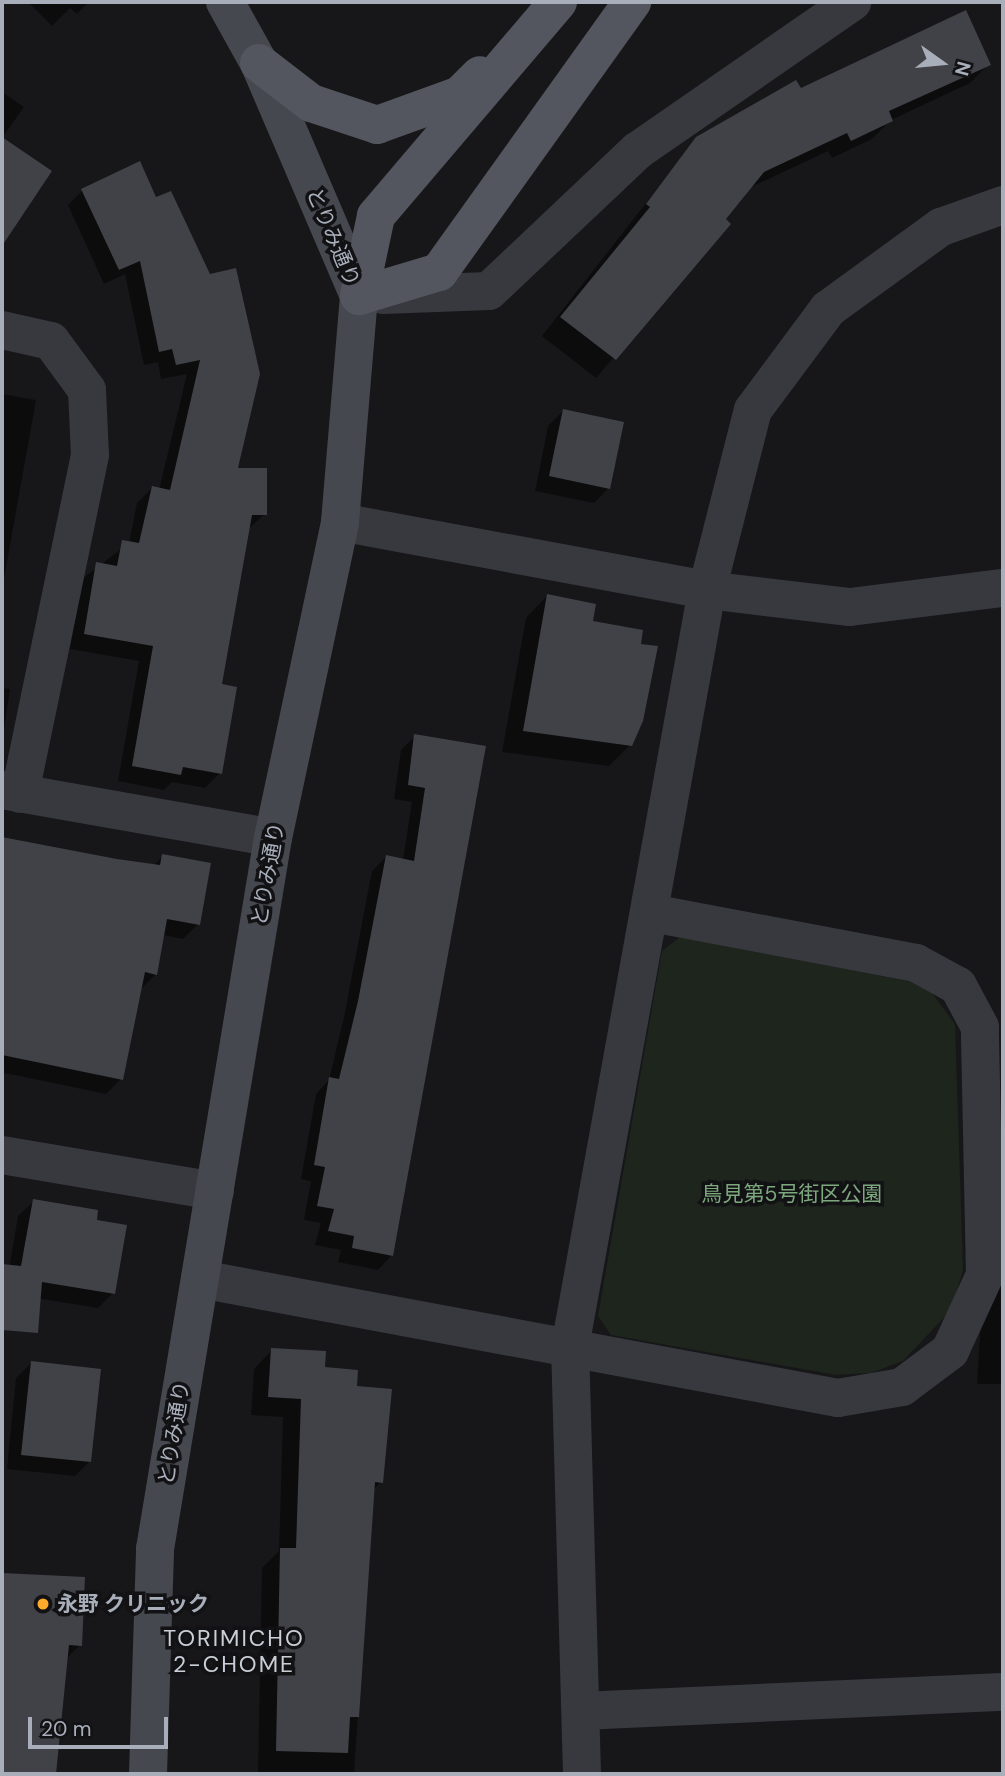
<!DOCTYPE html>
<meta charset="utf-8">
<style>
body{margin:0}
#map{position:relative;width:1005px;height:1776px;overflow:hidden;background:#17171a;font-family:"DM Sans","Noto Sans JP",sans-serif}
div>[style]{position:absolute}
.green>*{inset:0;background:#1d251d}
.shadow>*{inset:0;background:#0007}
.building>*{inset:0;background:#414247}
.street>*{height:38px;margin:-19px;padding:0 19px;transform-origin:19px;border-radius:19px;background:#38393f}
.secondary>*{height:38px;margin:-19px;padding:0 19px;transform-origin:19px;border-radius:19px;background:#46484f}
.primary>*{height:38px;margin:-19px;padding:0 19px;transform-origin:19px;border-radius:19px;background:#53565e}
.dots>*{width:19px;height:19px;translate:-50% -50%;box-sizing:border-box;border:4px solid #121215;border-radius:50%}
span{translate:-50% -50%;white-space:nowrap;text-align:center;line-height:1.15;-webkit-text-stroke:7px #121215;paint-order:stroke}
.street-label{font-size:21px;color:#a8afbb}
.park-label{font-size:21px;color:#7da77d}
.poi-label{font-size:21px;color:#a8afbb;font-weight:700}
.left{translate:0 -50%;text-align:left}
.neighbourhood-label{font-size:23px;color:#caced6;letter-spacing:2px}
.frame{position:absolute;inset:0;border:4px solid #a8afbb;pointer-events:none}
.north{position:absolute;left:907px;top:28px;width:70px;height:70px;-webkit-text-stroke:5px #121215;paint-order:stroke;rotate:105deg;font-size:19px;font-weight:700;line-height:28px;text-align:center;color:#a8afbb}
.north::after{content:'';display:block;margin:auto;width:24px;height:32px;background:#a8afbb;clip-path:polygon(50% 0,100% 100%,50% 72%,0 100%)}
.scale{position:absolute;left:28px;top:1717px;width:140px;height:32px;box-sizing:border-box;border:4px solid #a8afbb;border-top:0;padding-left:9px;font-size:21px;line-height:24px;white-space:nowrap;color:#a8afbb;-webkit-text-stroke:5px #121215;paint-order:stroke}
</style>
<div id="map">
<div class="green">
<div style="clip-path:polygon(680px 937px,912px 982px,932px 993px,955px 1024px,963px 1270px,951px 1310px,903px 1361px,871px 1373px,836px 1375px,611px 1335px,598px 1316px,662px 951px)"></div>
</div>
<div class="shadow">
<div style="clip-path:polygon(28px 2px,89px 2px,77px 14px,70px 8px,52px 26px)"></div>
<div style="clip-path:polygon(989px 64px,970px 83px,891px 120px,872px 139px,832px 158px,828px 151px,749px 188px,723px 219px,729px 224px,596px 378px,542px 336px,697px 138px,800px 90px)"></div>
<div style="clip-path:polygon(2px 92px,24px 107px,2px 138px)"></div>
<div style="clip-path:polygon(2px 139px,50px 172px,2px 243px)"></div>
<div style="clip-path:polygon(139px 164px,236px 470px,265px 514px,248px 529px,220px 686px,220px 773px,205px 788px,172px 782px,164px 790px,118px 781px,139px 661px,70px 649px,82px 579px,129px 543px,137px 503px,152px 488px,159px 490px,187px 374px,161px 379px,158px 362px,144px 365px,125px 274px,104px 284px,68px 205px,83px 190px)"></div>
<div style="clip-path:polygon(2px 394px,36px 400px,2px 590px)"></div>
<div style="clip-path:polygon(563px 411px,609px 488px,594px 503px,535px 491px,548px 426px)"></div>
<div style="clip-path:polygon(547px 596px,591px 622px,630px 745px,609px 766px,502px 752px,526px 618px)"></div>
<div style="clip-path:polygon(2px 688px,10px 689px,2px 742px)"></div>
<div style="clip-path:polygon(415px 736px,484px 748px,392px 1255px,378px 1270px,338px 1262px,341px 1250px,315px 1245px,321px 1223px,304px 1220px,311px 1181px,301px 1179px,316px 1094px,329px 1080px,344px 1017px,372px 871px,386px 857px,403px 860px,412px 802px,394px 799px,401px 750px)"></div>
<div style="clip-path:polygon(2px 837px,153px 866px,163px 856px,198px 924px,183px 939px,163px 935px,156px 974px,141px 989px,121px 1079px,106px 1094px,5px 1073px,2px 1081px)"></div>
<div style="clip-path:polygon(34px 1201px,95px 1221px,113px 1293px,98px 1308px,5px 1293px,18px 1216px)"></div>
<div style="clip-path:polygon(1003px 1265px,1003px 1384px,977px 1384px,983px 1286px)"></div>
<div style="clip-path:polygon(272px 1350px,355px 1388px,381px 1482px,373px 1490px,354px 1774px,258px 1774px,262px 1568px,279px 1551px,283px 1417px,251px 1415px,254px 1369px)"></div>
<div style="clip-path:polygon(31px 1363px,90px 1461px,75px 1476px,7px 1469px,16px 1378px)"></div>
<div style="clip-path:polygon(2px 1574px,84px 1578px,80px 1645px,66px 1659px,54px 1774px,2px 1774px)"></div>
</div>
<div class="building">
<div style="clip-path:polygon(966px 10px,991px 65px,889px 111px,893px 121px,851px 141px,847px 133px,764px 172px,726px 219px,731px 224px,616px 360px,560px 317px,650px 207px,646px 204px,696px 137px,796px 80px,801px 88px)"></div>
<div style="clip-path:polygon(2px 137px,52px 171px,2px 246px)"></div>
<div style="clip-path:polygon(140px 161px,156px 197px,171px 191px,210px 274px,236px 268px,260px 374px,238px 468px,267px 468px,267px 515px,252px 515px,222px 684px,237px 687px,222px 774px,183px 767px,181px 775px,132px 766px,153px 646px,84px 634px,96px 562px,117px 566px,122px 540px,139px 543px,152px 486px,170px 490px,200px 360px,176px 365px,172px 349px,159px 352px,140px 261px,119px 270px,81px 189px)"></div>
<div style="clip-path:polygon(563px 409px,624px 422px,610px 489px,549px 476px)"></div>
<div style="clip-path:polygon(547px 594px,596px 604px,593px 621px,643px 630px,641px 644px,658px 646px,643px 721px,632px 746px,523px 731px)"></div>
<div style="clip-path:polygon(414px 734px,486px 746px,393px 1256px,352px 1248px,354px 1236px,328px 1231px,334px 1209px,317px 1206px,325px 1167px,314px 1165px,329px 1077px,339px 1079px,358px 1001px,386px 855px,414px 861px,425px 788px,408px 785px)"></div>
<div style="clip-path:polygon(2px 837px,117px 859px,160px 865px,162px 854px,211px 863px,200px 925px,167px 919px,157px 975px,145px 972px,123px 1080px,2px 1055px)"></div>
<div style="clip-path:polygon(33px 1199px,98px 1210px,97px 1220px,127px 1225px,115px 1294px,42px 1282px,38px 1333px,2px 1330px,2px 1264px,21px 1266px)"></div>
<div style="clip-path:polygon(271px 1348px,326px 1351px,325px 1367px,358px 1370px,357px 1386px,392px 1389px,383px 1483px,375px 1482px,359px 1717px,350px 1717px,348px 1753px,276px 1751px,280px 1548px,296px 1548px,301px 1399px,268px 1397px)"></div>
<div style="clip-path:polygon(31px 1361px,101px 1369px,91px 1462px,21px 1455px)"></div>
<div style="clip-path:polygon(2px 1573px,85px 1577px,82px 1646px,69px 1645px,56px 1774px,2px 1774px)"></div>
</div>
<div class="street">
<div style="left:383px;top:295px;width:106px;rotate:-2.2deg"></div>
<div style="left:489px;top:291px;width:204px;rotate:-43.4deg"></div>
<div style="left:637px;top:151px;width:262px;rotate:-34.7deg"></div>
<div style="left:2px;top:330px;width:50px;rotate:12.7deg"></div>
<div style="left:51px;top:341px;width:61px;rotate:53.7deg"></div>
<div style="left:87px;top:390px;width:65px;rotate:87.4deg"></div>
<div style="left:90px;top:455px;width:346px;rotate:101.7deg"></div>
<div style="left:340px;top:522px;width:373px;rotate:10.5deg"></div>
<div style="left:707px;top:590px;width:144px;rotate:6.8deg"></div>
<div style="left:850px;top:607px;width:154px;rotate:-7.1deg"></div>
<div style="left:2px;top:790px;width:275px;rotate:10deg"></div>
<div style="left:2px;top:1155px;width:216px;rotate:9.6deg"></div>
<div style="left:200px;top:1279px;width:649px;rotate:10.57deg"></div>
<div style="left:838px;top:1398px;width:65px;rotate:-9.8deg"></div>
<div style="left:902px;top:1387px;width:60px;rotate:-36.9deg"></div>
<div style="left:950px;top:1351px;width:84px;rotate:-65.3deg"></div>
<div style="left:985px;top:1275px;width:248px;rotate:-91.2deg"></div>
<div style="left:980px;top:1027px;width:47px;rotate:-118.2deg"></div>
<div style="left:958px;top:986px;width:48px;rotate:-151.3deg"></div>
<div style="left:916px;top:963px;width:270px;rotate:-169.3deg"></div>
<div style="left:581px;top:1711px;width:422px;rotate:-2.6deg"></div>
<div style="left:582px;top:1774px;width:427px;rotate:-91.6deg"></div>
<div style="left:570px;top:1347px;width:769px;rotate:-79.74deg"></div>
<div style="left:707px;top:590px;width:186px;rotate:-75.7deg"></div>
<div style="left:753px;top:410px;width:126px;rotate:-53.4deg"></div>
<div style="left:828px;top:309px;width:140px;rotate:-36deg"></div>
<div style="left:941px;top:227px;width:66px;rotate:-19.5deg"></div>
</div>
<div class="secondary">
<div style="left:148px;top:1774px;width:225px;rotate:-88.2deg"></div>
<div style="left:155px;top:1549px;width:721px;rotate:-80.58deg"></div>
<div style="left:273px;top:838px;width:323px;rotate:-78deg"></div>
<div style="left:340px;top:522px;width:227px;rotate:-85.2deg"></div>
<div style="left:359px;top:296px;width:254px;rotate:-113.2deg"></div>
<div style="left:259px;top:63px;width:70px;rotate:-119.1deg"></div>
</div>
<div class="primary">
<div style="left:558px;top:2px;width:281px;rotate:130.4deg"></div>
<div style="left:376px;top:216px;width:82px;rotate:102deg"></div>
<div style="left:359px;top:296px;width:84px;rotate:-16.7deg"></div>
<div style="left:439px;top:272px;width:332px;rotate:-54.4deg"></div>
<div style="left:259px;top:63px;width:66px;rotate:37.6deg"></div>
<div style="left:311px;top:103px;width:70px;rotate:18.4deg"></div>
<div style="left:377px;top:125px;width:88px;rotate:-19.9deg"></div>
<div style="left:460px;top:95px;width:28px;rotate:-45deg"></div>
</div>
<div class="dots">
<div style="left:43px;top:1604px;background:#ffaa2a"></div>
</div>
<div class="street-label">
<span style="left:333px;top:237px;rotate:67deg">とりみ通り</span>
<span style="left:268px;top:874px;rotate:-80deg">とりみ通り</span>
<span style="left:174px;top:1433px;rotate:-81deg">とりみ通り</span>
</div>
<div class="park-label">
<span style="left:792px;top:1194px">鳥見第5号街区公園</span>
</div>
<div class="poi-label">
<span class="left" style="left:57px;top:1604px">永野 クリニック</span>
</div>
<div class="neighbourhood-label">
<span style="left:234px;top:1651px">TORIMICHO<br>2-CHOME</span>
</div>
<div class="frame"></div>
<div class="north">N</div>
<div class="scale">20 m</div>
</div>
